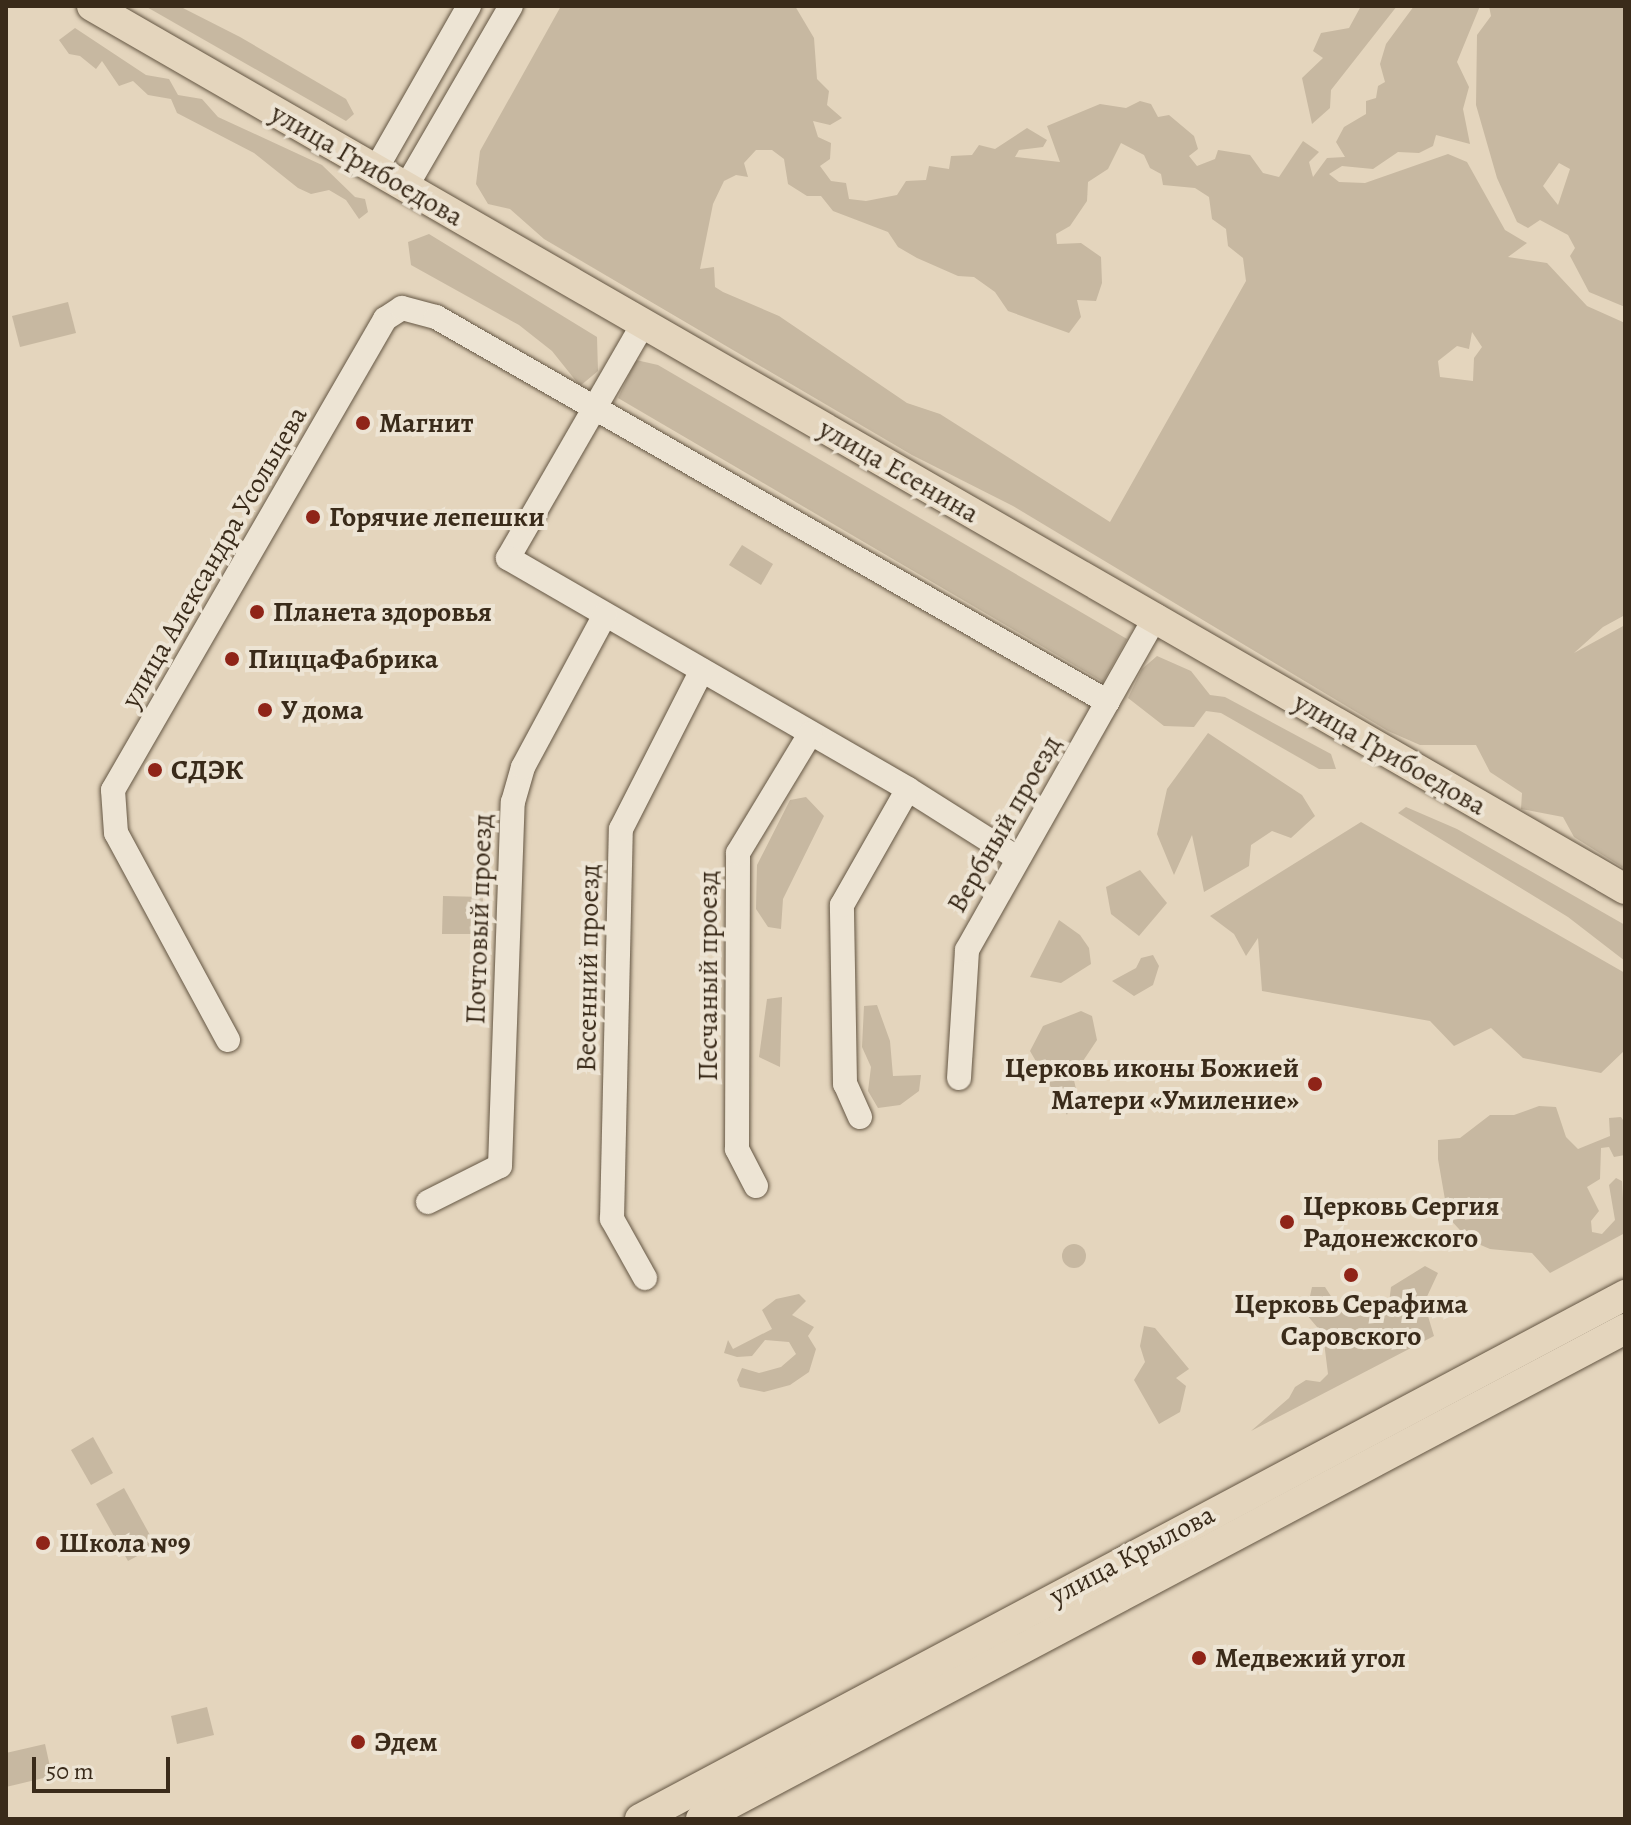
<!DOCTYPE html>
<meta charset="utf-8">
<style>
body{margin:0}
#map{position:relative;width:1631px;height:1825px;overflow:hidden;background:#e4d5bd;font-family:Alegreya,serif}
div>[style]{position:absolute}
.green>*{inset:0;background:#c7b8a1}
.round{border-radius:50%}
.roads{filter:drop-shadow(0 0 2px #645643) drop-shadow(0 0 2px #645643)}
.minor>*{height:24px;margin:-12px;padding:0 12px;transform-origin:12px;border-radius:12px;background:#ede4d4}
.major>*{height:30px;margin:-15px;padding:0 15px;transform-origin:15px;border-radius:15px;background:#e4d5bd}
.dots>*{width:22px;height:22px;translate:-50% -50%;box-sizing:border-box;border:4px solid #ede4d4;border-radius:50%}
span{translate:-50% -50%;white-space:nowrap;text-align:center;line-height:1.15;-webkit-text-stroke:8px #ede4d4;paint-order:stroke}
.street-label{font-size:28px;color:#3a2b1a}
.poi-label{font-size:28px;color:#3a2b1a;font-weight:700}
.left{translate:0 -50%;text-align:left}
.right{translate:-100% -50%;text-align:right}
.frame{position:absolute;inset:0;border:8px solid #3a2b1a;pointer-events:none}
.scale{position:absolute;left:32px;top:1757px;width:138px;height:36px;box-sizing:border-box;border:4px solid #3a2b1a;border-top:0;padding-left:10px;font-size:24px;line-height:28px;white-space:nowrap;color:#3a2b1a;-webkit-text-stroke:6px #ede4d4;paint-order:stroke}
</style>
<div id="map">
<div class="green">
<div style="clip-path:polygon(145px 6px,179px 6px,240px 37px,346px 99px,354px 114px,346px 121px)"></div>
<div style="clip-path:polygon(evenodd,561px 6px,795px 6px,814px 38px,817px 79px,829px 91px,827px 105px,842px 118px,830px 125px,813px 121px,818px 137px,831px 143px,830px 159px,820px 166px,831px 181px,846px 183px,849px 199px,866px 201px,897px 195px,906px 181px,926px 180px,929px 166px,949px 169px,951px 156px,972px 155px,979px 145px,995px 149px,1027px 128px,1047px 140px,1043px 147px,1019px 150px,1015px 157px,1060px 162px,1047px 126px,1100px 104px,1126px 108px,1140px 101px,1151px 104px,1158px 117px,1169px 115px,1194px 136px,1198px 149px,1189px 156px,1197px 166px,1215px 159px,1218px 150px,1250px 155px,1263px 173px,1279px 177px,1303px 141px,1319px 152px,1309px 162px,1313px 177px,1327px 158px,1345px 157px,1336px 142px,1344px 127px,1366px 114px,1366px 101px,1376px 98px,1378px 86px,1385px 82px,1380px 64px,1386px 44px,1414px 6px,1480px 6px,1457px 62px,1469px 87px,1463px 109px,1470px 144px,1436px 135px,1433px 146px,1419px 153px,1398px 152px,1373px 169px,1342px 166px,1329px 174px,1339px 182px,1365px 183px,1448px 154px,1467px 162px,1505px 230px,1527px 243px,1508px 257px,1547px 263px,1587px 306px,1625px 323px,1625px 615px,1603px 627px,1574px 653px,1625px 625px,1625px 869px,1574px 837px,1563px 817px,1521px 809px,1522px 793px,1490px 772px,1476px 745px,1420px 745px,1388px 731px,1013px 506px,912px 455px,544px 239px,510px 209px,488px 204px,476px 184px,480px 151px,561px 6px,1121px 143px,1144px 155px,1150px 168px,1161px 174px,1163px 185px,1195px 188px,1209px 197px,1212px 219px,1226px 229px,1228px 246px,1243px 258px,1246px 281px,1110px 522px,940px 414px,907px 403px,779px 316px,723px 292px,715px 287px,714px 267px,700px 269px,713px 204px,724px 181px,736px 175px,748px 177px,744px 163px,756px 150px,772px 150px,784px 159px,788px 184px,807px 196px,821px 196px,833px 211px,888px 232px,898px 247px,917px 258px,958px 276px,974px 277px,995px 292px,1008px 311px,1069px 333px,1081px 317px,1077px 300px,1096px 301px,1102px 283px,1101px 257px,1081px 243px,1057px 244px,1056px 234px,1070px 226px,1087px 201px,1088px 182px,1108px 169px,1121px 143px,561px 6px,1472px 332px,1482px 347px,1474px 358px,1473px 381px,1440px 377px,1438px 361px,1457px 346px,1469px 349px,1472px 332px)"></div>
<div style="clip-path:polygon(1361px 6px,1397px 6px,1331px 90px,1330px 108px,1312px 124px,1302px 78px,1323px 58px,1313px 51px,1321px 33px,1349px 28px)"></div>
<div style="clip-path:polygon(evenodd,1489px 6px,1625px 6px,1625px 307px,1589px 292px,1570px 256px,1575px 248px,1568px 235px,1540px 220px,1528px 228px,1517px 222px,1497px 178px,1476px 105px,1477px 35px,1491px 16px,1489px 6px,1559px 163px,1570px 169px,1558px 205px,1543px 186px,1559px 163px)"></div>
<div style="clip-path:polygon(75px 28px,146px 75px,169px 79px,178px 95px,202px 99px,218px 117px,322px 165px,355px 197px,365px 199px,368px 212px,359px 219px,346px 200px,329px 190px,311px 194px,298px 188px,254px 153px,177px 113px,171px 99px,148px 95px,133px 81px,119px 86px,102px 61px,96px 69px,80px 56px,69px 54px,59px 40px)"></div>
<div style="clip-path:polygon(429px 234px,597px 337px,598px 371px,580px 386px,552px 351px,519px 325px,411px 265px,408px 242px)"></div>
<div style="clip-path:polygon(68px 302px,76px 333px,20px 347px,12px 316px)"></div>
<div style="clip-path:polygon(636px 360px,658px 365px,1127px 639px,1103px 682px,618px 398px)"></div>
<div style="clip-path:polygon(742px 545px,773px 564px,761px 585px,729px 565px)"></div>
<div style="clip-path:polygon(1157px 656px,1191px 671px,1210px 695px,1225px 697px,1331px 754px,1336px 769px,1319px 769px,1221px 713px,1206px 711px,1194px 727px,1164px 726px,1128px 698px,1142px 669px)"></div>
<div style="clip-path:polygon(1208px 733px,1302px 795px,1315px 816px,1291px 838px,1272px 831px,1251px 845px,1249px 866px,1204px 892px,1192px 835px,1174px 875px,1157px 834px,1167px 789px)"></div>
<div style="clip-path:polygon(806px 797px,824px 816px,783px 899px,781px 929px,768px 927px,756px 909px,757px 865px,790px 800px)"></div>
<div style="clip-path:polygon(1406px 807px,1457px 829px,1625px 925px,1625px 961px,1568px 917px,1398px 813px)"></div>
<div style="clip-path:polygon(1361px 822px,1625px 973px,1625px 1050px,1601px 1073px,1523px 1058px,1491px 1028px,1454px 1046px,1430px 1021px,1262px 991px,1258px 938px,1246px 956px,1234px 934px,1210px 916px)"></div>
<div style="clip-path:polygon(1140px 870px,1167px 903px,1139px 936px,1111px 914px,1106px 887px)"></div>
<div style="clip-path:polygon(443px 896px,483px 897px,482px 934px,442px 934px)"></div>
<div style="clip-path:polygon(1059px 920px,1080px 935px,1089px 948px,1091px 964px,1061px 983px,1030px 977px)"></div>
<div style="clip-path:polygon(1153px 955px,1159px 966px,1153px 985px,1134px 996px,1112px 981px,1136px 968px,1141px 958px)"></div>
<div style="clip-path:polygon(782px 997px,780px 1067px,759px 1057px,767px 999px)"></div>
<div style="clip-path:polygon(877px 1005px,890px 1041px,893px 1076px,921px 1075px,919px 1091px,900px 1105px,878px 1108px,868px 1091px,871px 1067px,862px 1047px,864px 1006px)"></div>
<div style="clip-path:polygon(1081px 1011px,1092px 1016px,1097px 1040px,1083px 1061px,1071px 1067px,1076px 1089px,1067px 1115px,1030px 1051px,1043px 1026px)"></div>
<div style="clip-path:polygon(1539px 1106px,1556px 1107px,1566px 1137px,1578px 1149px,1610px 1136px,1609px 1118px,1621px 1117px,1625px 1123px,1625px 1155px,1614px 1157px,1609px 1147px,1601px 1148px,1600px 1179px,1587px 1187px,1599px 1211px,1591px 1221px,1592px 1232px,1602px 1234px,1615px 1220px,1609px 1185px,1616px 1178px,1622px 1181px,1625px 1233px,1550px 1273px,1532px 1253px,1490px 1249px,1469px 1240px,1448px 1217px,1438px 1159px,1438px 1140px,1460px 1138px,1490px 1115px,1514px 1115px)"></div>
<div class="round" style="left:1062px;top:1244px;width:24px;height:24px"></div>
<div style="clip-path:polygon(1425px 1266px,1438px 1273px,1424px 1303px,1434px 1336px,1251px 1431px,1289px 1398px,1295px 1387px,1306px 1380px,1320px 1382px,1328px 1374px,1323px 1334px,1306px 1314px,1312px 1287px,1325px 1287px,1342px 1313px,1378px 1317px,1388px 1311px,1391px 1287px)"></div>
<div style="clip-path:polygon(799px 1294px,806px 1301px,792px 1315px,814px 1327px,808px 1336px,816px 1349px,809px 1372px,790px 1385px,764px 1392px,740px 1387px,737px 1380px,742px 1368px,759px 1373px,781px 1367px,796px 1354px,789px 1342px,765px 1340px,752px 1356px,737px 1357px,724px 1353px,728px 1340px,733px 1349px,772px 1329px,762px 1310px,776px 1299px)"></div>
<div style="clip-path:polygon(1144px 1326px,1155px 1328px,1189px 1369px,1176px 1378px,1186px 1386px,1180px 1412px,1159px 1424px,1134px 1380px,1145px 1362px,1140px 1346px)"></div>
<div style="clip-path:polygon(93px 1437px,113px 1473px,91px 1485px,71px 1450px)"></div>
<div style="clip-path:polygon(124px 1488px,156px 1546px,128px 1561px,96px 1504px)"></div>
<div style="clip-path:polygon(207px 1707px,214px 1735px,177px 1744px,171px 1716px)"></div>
<div style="clip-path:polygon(45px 1744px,52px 1776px,6px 1787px,6px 1753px)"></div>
</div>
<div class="roads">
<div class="minor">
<div style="left:376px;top:169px;width:188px;rotate:-60.3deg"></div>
<div style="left:406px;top:187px;width:209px;rotate:-59.9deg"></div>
<div style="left:642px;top:326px;width:268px;rotate:120deg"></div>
<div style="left:508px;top:558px;width:462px;rotate:30deg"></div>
<div style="left:908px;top:789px;width:129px;rotate:32.3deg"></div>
<div style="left:228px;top:1040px;width:235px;rotate:-118.4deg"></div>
<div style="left:116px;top:833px;width:43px;rotate:-94deg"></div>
<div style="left:113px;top:790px;width:544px;rotate:-59.99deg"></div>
<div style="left:385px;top:319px;width:20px;rotate:-33deg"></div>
<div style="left:402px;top:308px;width:35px;rotate:15deg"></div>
<div style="left:436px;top:317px;width:774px;rotate:29.81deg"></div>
<div style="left:959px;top:1078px;width:128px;rotate:-86.4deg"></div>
<div style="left:967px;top:950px;width:384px;rotate:-60.5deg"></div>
<div style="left:860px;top:1117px;width:36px;rotate:-114deg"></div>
<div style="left:845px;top:1084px;width:179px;rotate:-91deg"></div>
<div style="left:842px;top:905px;width:133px;rotate:-60.4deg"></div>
<div style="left:756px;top:1186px;width:42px;rotate:-117.2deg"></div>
<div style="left:737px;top:1149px;width:296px;rotate:-89.8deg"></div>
<div style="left:738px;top:853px;width:139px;rotate:-58.8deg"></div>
<div style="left:428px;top:1202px;width:80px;rotate:-26.6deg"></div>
<div style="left:500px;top:1166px;width:364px;rotate:-88deg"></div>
<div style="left:513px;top:802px;width:36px;rotate:-74deg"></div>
<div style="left:523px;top:767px;width:173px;rotate:-61.7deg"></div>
<div style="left:645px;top:1278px;width:68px;rotate:-119.2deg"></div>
<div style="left:612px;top:1219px;width:390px;rotate:-88.7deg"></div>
<div style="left:621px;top:829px;width:178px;rotate:-63deg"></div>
</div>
<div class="major">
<div style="left:92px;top:6px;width:1769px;rotate:29.94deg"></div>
<div style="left:640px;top:1819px;width:1116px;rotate:-28.01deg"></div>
<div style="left:701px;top:1819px;width:1046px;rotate:-27.94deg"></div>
</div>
</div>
<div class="dots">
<div style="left:363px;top:423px;background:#8f2418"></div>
<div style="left:313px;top:517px;background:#8f2418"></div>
<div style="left:257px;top:612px;background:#8f2418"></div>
<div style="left:232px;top:659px;background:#8f2418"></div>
<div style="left:265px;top:710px;background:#8f2418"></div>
<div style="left:155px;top:770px;background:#8f2418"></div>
<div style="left:1315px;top:1084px;background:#8f2418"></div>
<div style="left:1287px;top:1222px;background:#8f2418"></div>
<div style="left:1351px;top:1275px;background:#8f2418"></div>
<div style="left:43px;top:1543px;background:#8f2418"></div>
<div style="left:1199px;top:1658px;background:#8f2418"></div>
<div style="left:358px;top:1742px;background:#8f2418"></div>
</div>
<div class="street-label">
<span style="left:367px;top:165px;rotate:30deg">улица Грибоедова</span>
<span style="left:899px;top:471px;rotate:30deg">улица Есенина</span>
<span style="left:214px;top:557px;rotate:-60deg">улица Александра Усольцева</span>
<span style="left:1390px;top:754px;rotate:30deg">улица Грибоедова</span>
<span style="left:1004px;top:824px;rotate:-60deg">Вербный проезд</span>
<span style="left:479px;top:919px;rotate:-88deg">Почтовый проезд</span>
<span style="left:588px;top:968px;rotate:-89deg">Весенний проезд</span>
<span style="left:708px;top:976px;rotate:-90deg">Песчаный проезд</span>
<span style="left:1132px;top:1555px;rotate:-28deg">улица Крылова</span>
</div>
<div class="poi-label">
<span class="left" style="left:379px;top:423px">Магнит</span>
<span class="left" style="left:329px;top:517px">Горячие лепешки</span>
<span class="left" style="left:273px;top:612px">Планета здоровья</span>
<span class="left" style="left:248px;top:659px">ПиццаФабрика</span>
<span class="left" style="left:281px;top:710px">У дома</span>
<span class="left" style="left:171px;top:770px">СДЭК</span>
<span class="right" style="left:1299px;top:1084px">Церковь иконы Божией<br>Матери «Умиление»</span>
<span class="left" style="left:1303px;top:1222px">Церковь Сергия<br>Радонежского</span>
<span style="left:1351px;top:1320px">Церковь Серафима<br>Саровского</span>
<span class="left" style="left:59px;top:1543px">Школа №9</span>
<span class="left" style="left:1215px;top:1658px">Медвежий угол</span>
<span class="left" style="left:374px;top:1742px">Эдем</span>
</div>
<div class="frame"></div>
<div class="scale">50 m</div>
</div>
